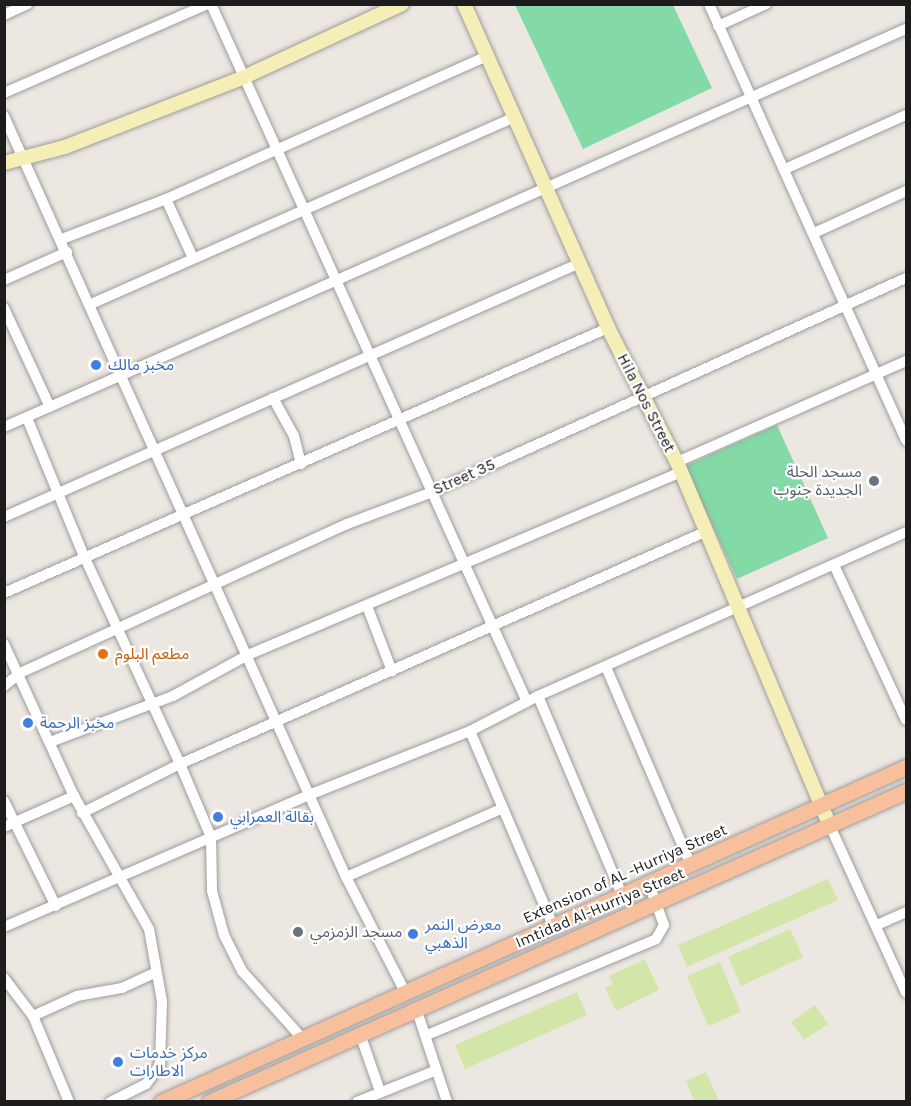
<!DOCTYPE html>
<meta charset="utf-8">
<style>
body{margin:0}
#map{position:relative;width:911px;height:1106px;overflow:hidden;background:#ede7e2;font-family:Karla,"Noto Sans Arabic",sans-serif}
div>[style]{position:absolute}
.grass>*{inset:0;background:#d3e6a9}
.pitch>*{inset:0;background:#83daa7}
.roads{filter:drop-shadow(0 0 2px #9d9d9d) drop-shadow(0 0 2px #9d9d9d)}
.street>*{height:10px;margin:-5px;padding:0 5px;transform-origin:5px;border-radius:5px;background:#fff}
.secondary>*{height:14px;margin:-7px;padding:0 7px;transform-origin:7px;border-radius:7px;background:#f6eeb7}
.primary>*{height:15px;margin:-7.5px;padding:0 7.5px;transform-origin:7.5px;border-radius:7.5px;background:#f8bf9d}
.dots>*{width:16px;height:16px;translate:-50% -50%;box-sizing:border-box;border:3px solid #fff;border-radius:50%}
span{translate:-50% -50%;white-space:nowrap;text-align:center;line-height:1.15;-webkit-text-stroke:4.5px #fff;paint-order:stroke}
.shop-label{font-size:16px;color:#366cbe}
.left{translate:0 -50%;text-align:left}
.street-label{font-size:16px;color:#1c1c1c}
.worship-label{font-size:16px;color:#5b616d}
.right{translate:-100% -50%;text-align:right}
.food-label{font-size:16px;color:#c56008}
.frame{position:absolute;inset:0;border:6px solid #1c1c1c;pointer-events:none}
</style>
<div id="map">
<div class="grass">
<div style="clip-path:polygon(828px 879px,838px 900px,687px 967px,678px 945px)"></div>
<div style="clip-path:polygon(790px 929px,803px 957px,741px 986px,728px 957px)"></div>
<div style="clip-path:polygon(645px 959px,659px 990px,616px 1011px,605px 988px,613px 984px,609px 976px)"></div>
<div style="clip-path:polygon(720px 962px,741px 1012px,708px 1026px,687px 976px)"></div>
<div style="clip-path:polygon(577px 992px,587px 1015px,465px 1069px,455px 1045px)"></div>
<div style="clip-path:polygon(815px 1005px,828px 1024px,804px 1040px,791px 1022px)"></div>
<div style="clip-path:polygon(706px 1072px,719px 1101px,690px 1101px,694px 1100px,686px 1081px)"></div>
</div>
<div class="pitch">
<div style="clip-path:polygon(515px 5px,673px 5px,712px 88px,583px 149px)"></div>
<div style="clip-path:polygon(777px 425px,828px 538px,737px 579px,685px 466px)"></div>
</div>
<div class="roads">
<div class="street">
<div style="left:211px;top:4px;width:766px;rotate:65.64deg"></div>
<div style="left:709px;top:4px;width:479px;rotate:65.7deg"></div>
<div style="left:4px;top:15px;width:26px;rotate:-25deg"></div>
<div style="left:718px;top:26px;width:53px;rotate:-24.6deg"></div>
<div style="left:4px;top:93px;width:223px;rotate:-23.6deg"></div>
<div style="left:4px;top:116px;width:834px;rotate:65.8deg"></div>
<div style="left:346px;top:877px;width:127px;rotate:62.8deg"></div>
<div style="left:785px;top:169px;width:133px;rotate:-24.1deg"></div>
<div style="left:166px;top:199px;width:65px;rotate:65.4deg"></div>
<div style="left:814px;top:233px;width:101px;rotate:-24.5deg"></div>
<div style="left:62px;top:239px;width:111px;rotate:-21deg"></div>
<div style="left:166px;top:199px;width:351px;rotate:-24deg"></div>
<div style="left:4px;top:280px;width:69px;rotate:-24deg"></div>
<div style="left:91px;top:304px;width:463px;rotate:-23.8deg"></div>
<div style="left:4px;top:308px;width:109px;rotate:65.1deg"></div>
<div style="left:273px;top:398px;width:43px;rotate:61.1deg"></div>
<div style="left:294px;top:436px;width:29px;rotate:76deg"></div>
<div style="left:27px;top:418px;width:149px;rotate:67.6deg"></div>
<div style="left:84px;top:556px;width:229px;rotate:65.2deg"></div>
<div style="left:180px;top:764px;width:576px;rotate:-23.85deg"></div>
<div style="left:4px;top:427px;width:986px;rotate:-23.81deg"></div>
<div style="left:677px;top:462px;width:250px;rotate:-23.8deg"></div>
<div style="left:4px;top:517px;width:630px;rotate:-23.8deg"></div>
<div style="left:834px;top:565px;width:171px;rotate:65.1deg"></div>
<div style="left:4px;top:593px;width:660px;rotate:-23.69deg"></div>
<div style="left:367px;top:606px;width:70px;rotate:69deg"></div>
<div style="left:4px;top:644px;width:167px;rotate:65.3deg"></div>
<div style="left:74px;top:796px;width:153px;rotate:60.6deg"></div>
<div style="left:149px;top:929px;width:73px;rotate:79.8deg"></div>
<div style="left:162px;top:1001px;width:64px;rotate:91.8deg"></div>
<div style="left:160px;top:1065px;width:24px;rotate:126deg"></div>
<div style="left:146px;top:1084px;width:40px;rotate:153.4deg"></div>
<div style="left:606px;top:667px;width:215px;rotate:66.8deg"></div>
<div style="left:4px;top:686px;width:21px;rotate:-39deg"></div>
<div style="left:20px;top:673px;width:359px;rotate:-24.5deg"></div>
<div style="left:347px;top:524px;width:91px;rotate:-20.6deg"></div>
<div style="left:432px;top:492px;width:520px;rotate:-24.3deg"></div>
<div style="left:538px;top:696px;width:216px;rotate:67.1deg"></div>
<div style="left:470px;top:731px;width:212px;rotate:66.9deg"></div>
<div style="left:50px;top:742px;width:131px;rotate:-20.5deg"></div>
<div style="left:173px;top:696px;width:85px;rotate:-28.7deg"></div>
<div style="left:248px;top:655px;width:470px;rotate:-22.9deg"></div>
<div style="left:4px;top:801px;width:117px;rotate:63.7deg"></div>
<div style="left:82px;top:813px;width:110px;rotate:-26.6deg"></div>
<div style="left:180px;top:764px;width:79px;rotate:67deg"></div>
<div style="left:211px;top:837px;width:54px;rotate:88.9deg"></div>
<div style="left:212px;top:891px;width:46px;rotate:74.7deg"></div>
<div style="left:224px;top:935px;width:40px;rotate:63.4deg"></div>
<div style="left:242px;top:971px;width:89px;rotate:48.2deg"></div>
<div style="left:830px;top:826px;width:183px;rotate:65.5deg"></div>
<div style="left:4px;top:827px;width:77px;rotate:-23.9deg"></div>
<div style="left:346px;top:877px;width:171px;rotate:-23.7deg"></div>
<div style="left:877px;top:925px;width:32px;rotate:-24deg"></div>
<div style="left:4px;top:927px;width:332px;rotate:-23.4deg"></div>
<div style="left:309px;top:795px;width:173px;rotate:-21.7deg"></div>
<div style="left:470px;top:731px;width:76px;rotate:-27.2deg"></div>
<div style="left:538px;top:696px;width:403px;rotate:-24deg"></div>
<div style="left:4px;top:978px;width:48px;rotate:52.7deg"></div>
<div style="left:33px;top:1016px;width:93px;rotate:67.3deg"></div>
<div style="left:416px;top:1008px;width:99px;rotate:71.7deg"></div>
<div style="left:33px;top:1016px;width:48px;rotate:-24.4deg"></div>
<div style="left:77px;top:996px;width:46px;rotate:-10.1deg"></div>
<div style="left:122px;top:988px;width:38px;rotate:-25deg"></div>
<div style="left:360px;top:1034px;width:60px;rotate:70.7deg"></div>
<div style="left:427px;top:1035px;width:248px;rotate:-22.7deg"></div>
<div style="left:656px;top:939px;width:16px;rotate:-60deg"></div>
<div style="left:664px;top:925px;width:44px;rotate:-110.1deg"></div>
<div style="left:357px;top:1102px;width:83px;rotate:-21.9deg"></div>
</div>
<div class="secondary">
<div style="left:464px;top:4px;width:355px;rotate:66deg"></div>
<div style="left:608px;top:328px;width:151px;rotate:62.8deg"></div>
<div style="left:677px;top:462px;width:395px;rotate:67.2deg"></div>
<div style="left:4px;top:163px;width:63px;rotate:-14.7deg"></div>
<div style="left:65px;top:147px;width:190px;rotate:-21.3deg"></div>
<div style="left:242px;top:78px;width:176px;rotate:-24.8deg"></div>
</div>
<div class="primary">
<div style="left:161px;top:1102px;width:817px;rotate:-24.21deg"></div>
<div style="left:209px;top:1102px;width:763px;rotate:-24.05deg"></div>
</div>
</div>
<div class="dots">
<div style="left:96px;top:365px;background:#3f7fe0"></div>
<div style="left:874px;top:481px;background:#6b7280"></div>
<div style="left:103px;top:654px;background:#e8710a"></div>
<div style="left:28px;top:723px;background:#3f7fe0"></div>
<div style="left:218px;top:817px;background:#3f7fe0"></div>
<div style="left:298px;top:932px;background:#6b7280"></div>
<div style="left:413px;top:934px;background:#3f7fe0"></div>
<div style="left:118px;top:1062px;background:#3f7fe0"></div>
</div>
<div class="shop-label">
<span class="left" style="left:108px;top:365px">مخبز مالك</span>
<span class="left" style="left:40px;top:723px">مخبز الرحمة</span>
<span class="left" style="left:230px;top:817px">بقالة العمرابي</span>
<span class="left" style="left:425px;top:934px">معرض النمر<br>الذهبي</span>
<span class="left" style="left:130px;top:1062px">مركز خدمات<br>الاطارات</span>
</div>
<div class="street-label">
<span style="left:646px;top:403px;rotate:63deg">Hila Nos Street</span>
<span style="left:464px;top:477px;rotate:-24deg">Street 35</span>
<span style="left:625px;top:874px;rotate:-24deg">Extension of AL -Hurriya Street</span>
<span style="left:600px;top:908px;rotate:-23deg">Imtidad Al-Hurriya Street</span>
</div>
<div class="worship-label">
<span class="right" style="left:862px;top:481px">مسجد الحلة<br>الجديدة جنوب</span>
<span class="left" style="left:310px;top:932px">مسجد الزمزمي</span>
</div>
<div class="food-label">
<span class="left" style="left:115px;top:654px">مطعم البلوم</span>
</div>
<div class="frame"></div>
</div>
